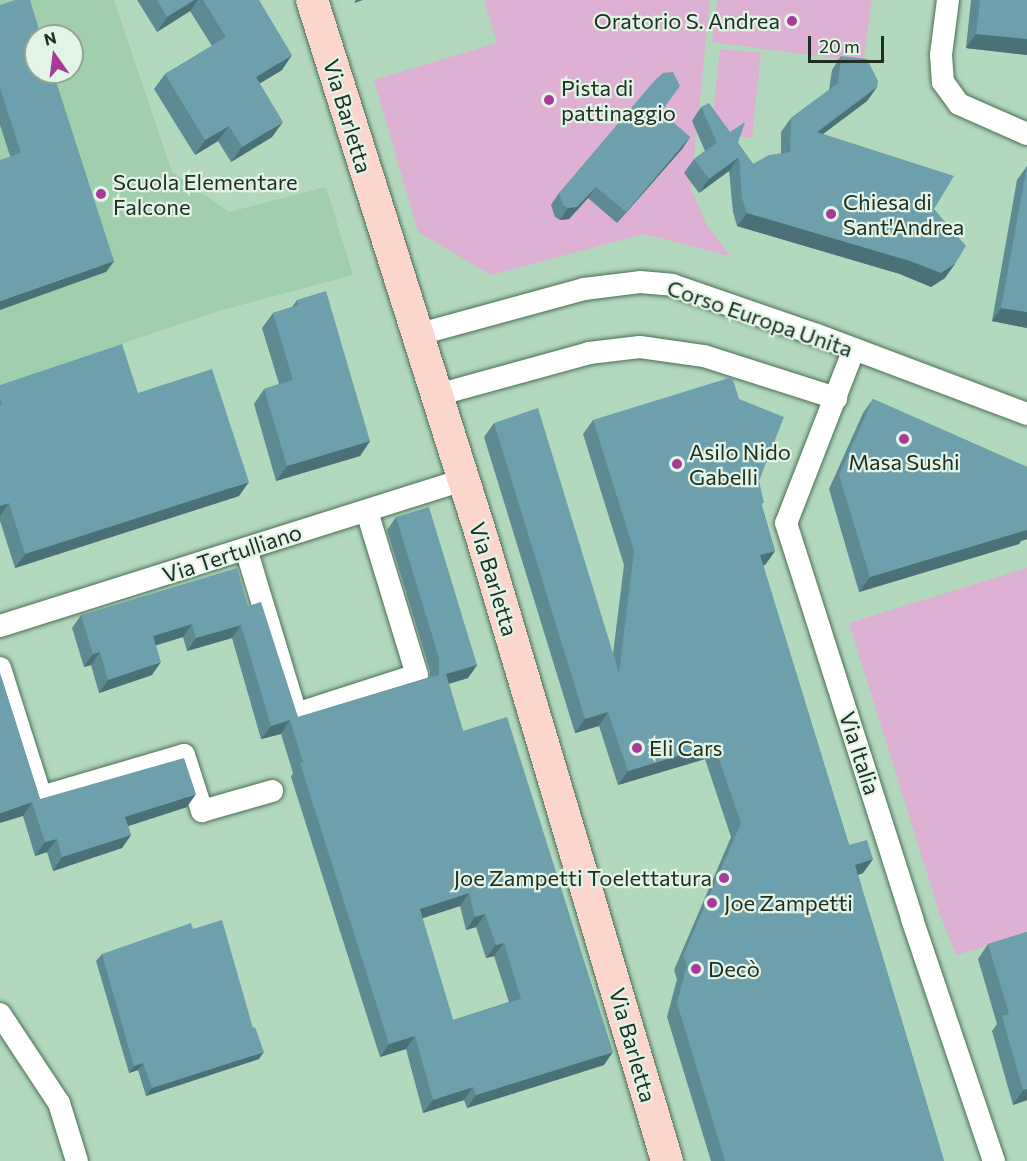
<!DOCTYPE html>
<meta charset="utf-8">
<style>
body{margin:0}
#map{position:relative;width:1027px;height:1161px;overflow:hidden;background:#b2d9bd;font-family:Commissioner,sans-serif}
div>[style]{position:absolute}
.built>*{inset:0;background:#a1cfae}
.green>*{inset:0;background:#deb0d4}
.roads{filter:drop-shadow(0 0 2px #4a6d55) drop-shadow(0 0 2px #4a6d55)}
.minor>*{height:22px;margin:-11px;padding:0 11px;transform-origin:11px;border-radius:11px;background:#fff}
.secondary>*{height:32px;margin:-16px;padding:0 16px;transform-origin:16px;border-radius:16px;background:#fcd6cd}
.wall>*{inset:0;background:#5e8a94}
.shaded-wall>*{inset:0;background:#4c7078}
.building>*{inset:0;background:#6da0ac}
.dots>*{width:16px;height:16px;translate:-50% -50%;box-sizing:border-box;border:3px solid #e1f4e6;border-radius:50%}
span{translate:-50% -50%;white-space:nowrap;text-align:center;line-height:1.15;-webkit-text-stroke:4.5px #e1f4e6;paint-order:stroke}
.poi-label{font-size:22px;color:#202f24}
.right{translate:-100% -50%;text-align:right}
.left{translate:0 -50%;text-align:left}
.street-label{font-size:22px;color:#202f24}
.north{position:absolute;left:24px;top:24px;width:60px;height:60px;box-sizing:border-box;background:#e1f4e6;border:2px solid #94a598;border-radius:50%;rotate:346deg;font-size:16px;font-weight:700;line-height:24px;text-align:center;color:#202f24}
.north::after{content:'';display:block;margin:auto;width:21px;height:27px;background:#a83a98;clip-path:polygon(50% 0,100% 100%,50% 72%,0 100%)}
.scale{position:absolute;left:808px;top:36px;width:76px;height:27px;box-sizing:border-box;border:3px solid #202f24;border-top:0;padding-left:8px;font-size:18px;line-height:21px;white-space:nowrap;color:#202f24;-webkit-text-stroke:4px #e1f4e6;paint-order:stroke}
</style>
<div id="map">
<div class="built">
<div style="clip-path:polygon(evenodd,0 0,114px 0,172px 172px,229px 212px,326px 187px,353px 275px,219px 311px,0 385px,0 0,36px 36px,72px 36px,72px 72px,36px 72px,36px 36px)"></div>
</div>
<div class="green">
<div style="clip-path:polygon(484px 0,710px 0,691px 188px,706px 224px,730px 256px,644px 234px,491px 275px,418px 232px,374px 80px,497px 43px)"></div>
<div style="clip-path:polygon(717px 0,872px 0,863px 62px,712px 42px)"></div>
<div style="clip-path:polygon(720px 49px,761px 53px,752px 138px,711px 134px)"></div>
<div style="clip-path:polygon(1027px 568px,1027px 935px,956px 955px,939px 912px,849px 623px)"></div>
</div>
<div class="roads">
<div class="minor">
<div style="left:948px;top:0;width:55px;rotate:97.3deg"></div>
<div style="left:941px;top:55px;width:27px;rotate:86deg"></div>
<div style="left:943px;top:82px;width:27px;rotate:54deg"></div>
<div style="left:959px;top:104px;width:74px;rotate:23.8deg"></div>
<div style="left:416px;top:335px;width:174px;rotate:-15.3deg"></div>
<div style="left:584px;top:289px;width:56px;rotate:-7.1deg"></div>
<div style="left:640px;top:282px;width:32px;rotate:5deg"></div>
<div style="left:672px;top:285px;width:153px;rotate:19deg"></div>
<div style="left:817px;top:335px;width:224px;rotate:20.6deg"></div>
<div style="left:854px;top:349px;width:187px;rotate:111.3deg"></div>
<div style="left:786px;top:523px;width:416px;rotate:72.3deg"></div>
<div style="left:912px;top:919px;width:256px;rotate:71.3deg"></div>
<div style="left:437px;top:395px;width:158px;rotate:-15.4deg"></div>
<div style="left:589px;top:353px;width:51px;rotate:-6.7deg"></div>
<div style="left:640px;top:347px;width:65px;rotate:8deg"></div>
<div style="left:704px;top:356px;width:139px;rotate:17.7deg"></div>
<div style="left:246px;top:549px;width:172px;rotate:73.1deg"></div>
<div style="left:296px;top:714px;width:127px;rotate:-17.9deg"></div>
<div style="left:417px;top:675px;width:171px;rotate:-107deg"></div>
<div style="left:0;top:626px;width:486px;rotate:-17.5deg"></div>
<div style="left:0;top:668px;width:135px;rotate:72.4deg"></div>
<div style="left:41px;top:797px;width:149px;rotate:-16.4deg"></div>
<div style="left:184px;top:755px;width:59px;rotate:72.2deg"></div>
<div style="left:202px;top:811px;width:73px;rotate:-15.9deg"></div>
<div style="left:0;top:1014px;width:107px;rotate:56.5deg"></div>
<div style="left:59px;top:1103px;width:61px;rotate:72.8deg"></div>
</div>
<div class="secondary">
<div style="left:312px;top:0;width:564px;rotate:72.46deg"></div>
<div style="left:482px;top:538px;width:650px;rotate:73.46deg"></div>
</div>
</div>
<div class="wall">
<div style="clip-path:polygon(137px 0,259px 0,282px 70px,259px 84px,272px 137px,231px 162px,218px 141px,195px 155px,154px 89px,165px 74px,212px 46px,190px 11px,157px 32px)"></div>
<div style="clip-path:polygon(971px 0,1027px 0,1027px 55px,966px 48px)"></div>
<div style="clip-path:polygon(0 5px,114px 261px,106px 272px,10px 156px,0 125px)"></div>
<div style="clip-path:polygon(841px 56px,877px 87px,867px 101px,823px 134px,934px 209px,945px 278px,931px 287px,900px 274px,737px 226px,733px 212px,729px 171px,699px 193px,684px 173px,694px 159px,705px 151px,692px 121px,701px 107px,738px 143px,753px 164px,781px 154px,781px 132px,791px 118px,829px 90px,832px 70px)"></div>
<div style="clip-path:polygon(661px 112px,690px 137px,682px 149px,617px 223px,588px 198px,569px 219px,560px 220px,555px 217px,551px 205px,559px 193px)"></div>
<div style="clip-path:polygon(1027px 166px,1027px 328px,992px 321px,1017px 180px)"></div>
<div style="clip-path:polygon(297px 300px,370px 441px,360px 456px,276px 481px,254px 404px,264px 389px,279px 384px,262px 328px,273px 313px,292px 307px)"></div>
<div style="clip-path:polygon(0 385px,138px 393px,239px 496px,15px 568px,0 521px)"></div>
<div style="clip-path:polygon(873px 399px,1027px 467px,1027px 539px,1021px 541px,1019px 544px,859px 592px,829px 489px,863px 413px)"></div>
<div style="clip-path:polygon(593px 420px,759px 481px,762px 506px,775px 551px,765px 565px,763px 565px,849px 845px,873px 859px,863px 873px,858px 875px,944px 1161px,711px 1161px,667px 1017px,677px 979px,674px 970px,731px 837px,705px 759px,618px 785px,599px 726px,575px 733px,484px 437px,494px 423px,613px 654px,624px 565px,583px 434px)"></div>
<div style="clip-path:polygon(evenodd,396px 517px,477px 665px,468px 678px,449px 684px,463px 731px,604px 1065px,467px 1108px,464px 1100px,423px 1113px,406px 1049px,380px 1057px,291px 777px,293px 773px,281px 734px,261px 739px,232px 638px,187px 651px,183px 637px,156px 645px,152px 675px,99px 693px,91px 665px,84px 667px,72px 628px,81px 615px,248px 606px,298px 717px,430px 677px,430px 671px,387px 530px,396px 517px,460px 906px,466px 930px,476px 927px,486px 958px,494px 956px,509px 1002px,453px 1020px,422px 918px,460px 906px)"></div>
<div style="clip-path:polygon(0 673px,40px 799px,187px 807px,128px 826px,131px 835px,122px 848px,53px 871px,47px 852px,35px 856px,23px 816px)"></div>
<div style="clip-path:polygon(1027px 932px,1027px 1100px,1013px 1105px,992px 1031px,997px 1024px,978px 959px,988px 944px)"></div>
<div style="clip-path:polygon(102px 954px,259px 1059px,146px 1096px,138px 1070px,129px 1073px,96px 961px)"></div>
</div>
<div class="shaded-wall">
<div style="clip-path:polygon(194px 0,198px 0,190px 11px,157px 32px,167px 17px)"></div>
<div style="clip-path:polygon(356px 0,363px 0,354px 3px)"></div>
<div style="clip-path:polygon(976px 34px,1027px 39px,1027px 55px,966px 48px)"></div>
<div style="clip-path:polygon(292px 55px,282px 70px,245px 92px,256px 77px)"></div>
<div style="clip-path:polygon(877px 87px,867px 101px,807px 146px,817px 132px)"></div>
<div style="clip-path:polygon(283px 122px,272px 137px,231px 162px,242px 147px)"></div>
<div style="clip-path:polygon(229px 126px,218px 141px,195px 155px,205px 140px)"></div>
<div style="clip-path:polygon(690px 137px,682px 149px,617px 223px,626px 212px)"></div>
<div style="clip-path:polygon(739px 157px,729px 171px,699px 193px,709px 179px)"></div>
<div style="clip-path:polygon(596px 187px,588px 198px,569px 219px,560px 220px,568px 208px)"></div>
<div style="clip-path:polygon(747px 213px,955px 264px,945px 278px,931px 287px,900px 274px,737px 226px)"></div>
<div style="clip-path:polygon(114px 261px,106px 272px,0 310px,0 301px)"></div>
<div style="clip-path:polygon(1001px 308px,1027px 312px,1027px 328px,992px 321px)"></div>
<div style="clip-path:polygon(370px 441px,360px 456px,276px 481px,287px 466px)"></div>
<div style="clip-path:polygon(249px 482px,239px 496px,15px 568px,25px 554px)"></div>
<div style="clip-path:polygon(9px 503px,0 516px,0 506px)"></div>
<div style="clip-path:polygon(1027px 529px,1027px 539px,1021px 541px,1019px 544px,859px 592px,870px 577px)"></div>
<div style="clip-path:polygon(775px 551px,765px 565px,750px 569px,760px 555px)"></div>
<div style="clip-path:polygon(192px 624px,183px 637px,144px 649px,153px 636px)"></div>
<div style="clip-path:polygon(241px 625px,232px 638px,187px 651px,196px 638px)"></div>
<div style="clip-path:polygon(100px 652px,91px 665px,84px 667px,93px 654px)"></div>
<div style="clip-path:polygon(161px 662px,152px 675px,99px 693px,108px 680px)"></div>
<div style="clip-path:polygon(477px 665px,468px 678px,437px 687px,446px 674px)"></div>
<div style="clip-path:polygon(608px 712px,599px 726px,575px 733px,585px 719px)"></div>
<div style="clip-path:polygon(290px 720px,281px 734px,261px 739px,271px 726px)"></div>
<div style="clip-path:polygon(714px 745px,705px 759px,618px 785px,628px 771px)"></div>
<div style="clip-path:polygon(196px 794px,187px 807px,116px 830px,125px 817px)"></div>
<div style="clip-path:polygon(32px 802px,23px 816px,0 823px,0 813px)"></div>
<div style="clip-path:polygon(131px 835px,122px 848px,53px 871px,62px 857px)"></div>
<div style="clip-path:polygon(57px 839px,47px 852px,35px 856px,45px 842px)"></div>
<div style="clip-path:polygon(873px 859px,863px 873px,846px 879px,855px 865px)"></div>
<div style="clip-path:polygon(469px 893px,460px 906px,411px 922px,420px 909px)"></div>
<div style="clip-path:polygon(485px 914px,476px 927px,466px 930px,475px 917px)"></div>
<div style="clip-path:polygon(504px 943px,494px 956px,486px 958px,496px 945px)"></div>
<div style="clip-path:polygon(415px 1036px,406px 1049px,380px 1057px,389px 1044px)"></div>
<div style="clip-path:polygon(264px 1052px,259px 1059px,146px 1096px,152px 1088px)"></div>
<div style="clip-path:polygon(613px 1052px,604px 1065px,467px 1108px,476px 1095px)"></div>
<div style="clip-path:polygon(143px 1063px,138px 1070px,129px 1073px,134px 1066px)"></div>
<div style="clip-path:polygon(473px 1087px,464px 1100px,423px 1113px,433px 1100px)"></div>
<div style="clip-path:polygon(1027px 1089px,1027px 1100px,1013px 1105px,1023px 1090px)"></div>
</div>
<div class="building">
<div style="clip-path:polygon(15px 0,30px 0,41px 36px,36px 36px,36px 72px,53px 72px,114px 261px,0 301px,0 160px,21px 153px,0 88px,0 5px)"></div>
<div style="clip-path:polygon(157px 0,194px 0,167px 17px)"></div>
<div style="clip-path:polygon(203px 0,259px 0,292px 55px,256px 77px,283px 122px,242px 147px,229px 126px,205px 140px,165px 74px,226px 37px)"></div>
<div style="clip-path:polygon(980px 0,1027px 0,1027px 39px,976px 34px)"></div>
<div style="clip-path:polygon(841px 56px,867px 59px,878px 81px,877px 87px,817px 132px,954px 176px,934px 209px,966px 246px,955px 264px,941px 273px,910px 261px,747px 213px,742px 198px,739px 157px,709px 179px,694px 159px,717px 143px,701px 107px,709px 103px,730px 132px,745px 122px,738px 143px,753px 164px,769px 155px,790px 152px,791px 118px,838px 83px)"></div>
<div style="clip-path:polygon(673px 72px,680px 86px,661px 112px,690px 137px,626px 212px,596px 187px,577px 207px,568px 208px,563px 205px,559px 193px,655px 80px,663px 73px)"></div>
<div style="clip-path:polygon(1027px 166px,1027px 312px,1001px 308px)"></div>
<div style="clip-path:polygon(326px 291px,370px 441px,287px 466px,264px 389px,293px 380px,273px 313px,298px 305px,297px 300px)"></div>
<div style="clip-path:polygon(122px 344px,138px 393px,212px 369px,249px 482px,25px 554px,9px 503px,0 506px,0 405px,2px 404px,0 398px,0 385px)"></div>
<div style="clip-path:polygon(732px 377px,739px 399px,784px 417px,759px 481px,764px 503px,761px 504px,775px 551px,760px 555px,849px 845px,867px 840px,873px 859px,855px 865px,944px 1161px,725px 1161px,677px 1003px,687px 965px,683px 956px,741px 823px,714px 745px,628px 771px,608px 712px,585px 719px,494px 423px,538px 408px,619px 673px,634px 551px,593px 420px)"></div>
<div style="clip-path:polygon(873px 399px,1027px 467px,1027px 530px,870px 577px,839px 475px)"></div>
<div style="clip-path:polygon(evenodd,429px 507px,477px 665px,446px 674px,463px 731px,507px 717px,613px 1052px,476px 1095px,473px 1087px,433px 1100px,415px 1036px,389px 1044px,300px 763px,303px 762px,290px 720px,271px 726px,241px 625px,196px 638px,192px 624px,153px 636px,161px 662px,108px 680px,100px 652px,93px 654px,81px 615px,237px 568px,248px 606px,261px 602px,298px 717px,439px 675px,439px 658px,396px 517px,429px 507px,469px 893px,475px 917px,485px 914px,496px 945px,504px 943px,521px 999px,453px 1020px,420px 909px,469px 893px)"></div>
<div style="clip-path:polygon(0 673px,40px 799px,184px 758px,196px 794px,125px 817px,131px 835px,62px 857px,57px 839px,45px 842px,32px 802px,0 813px)"></div>
<div style="clip-path:polygon(222px 920px,253px 1028px,255px 1027px,264px 1052px,152px 1088px,143px 1063px,134px 1066px,102px 954px,191px 923px,193px 929px)"></div>
<div style="clip-path:polygon(1027px 932px,1027px 1089px,1023px 1090px,1002px 1016px,1009px 1014px,988px 944px)"></div>
</div>
<div class="dots">
<div style="left:792px;top:21px;background:#a83a98"></div>
<div style="left:549px;top:100px;background:#a83a98"></div>
<div style="left:101px;top:194px;background:#a83a98"></div>
<div style="left:831px;top:214px;background:#a83a98"></div>
<div style="left:904px;top:439px;background:#a83a98"></div>
<div style="left:677px;top:464px;background:#a83a98"></div>
<div style="left:637px;top:748px;background:#a83a98"></div>
<div style="left:724px;top:878px;background:#a83a98"></div>
<div style="left:712px;top:903px;background:#a83a98"></div>
<div style="left:696px;top:969px;background:#a83a98"></div>
</div>
<div class="poi-label">
<span class="right" style="left:780px;top:21px">Oratorio S. Andrea</span>
<span class="left" style="left:561px;top:100px">Pista di<br>pattinaggio</span>
<span class="left" style="left:113px;top:194px">Scuola Elementare<br>Falcone</span>
<span class="left" style="left:843px;top:214px">Chiesa di<br>Sant'Andrea</span>
<span class="left" style="left:689px;top:464px">Asilo Nido<br>Gabelli</span>
<span style="left:904px;top:462px">Masa Sushi</span>
<span class="left" style="left:649px;top:748px">Eli Cars</span>
<span class="right" style="left:712px;top:878px">Joe Zampetti Toelettatura</span>
<span class="left" style="left:724px;top:903px">Joe Zampetti</span>
<span class="left" style="left:708px;top:969px">Decò</span>
</div>
<div class="street-label">
<span style="left:348px;top:116px;rotate:73deg">Via Barletta</span>
<span style="left:760px;top:318px;rotate:19deg">Corso Europa Unita</span>
<span style="left:232px;top:553px;rotate:-18deg">Via Tertulliano</span>
<span style="left:494px;top:579px;rotate:73deg">Via Barletta</span>
<span style="left:860px;top:753px;rotate:72deg">Via Italia</span>
<span style="left:633px;top:1045px;rotate:74deg">Via Barletta</span>
</div>
<div class="north">N</div>
<div class="scale">20 m</div>
</div>
